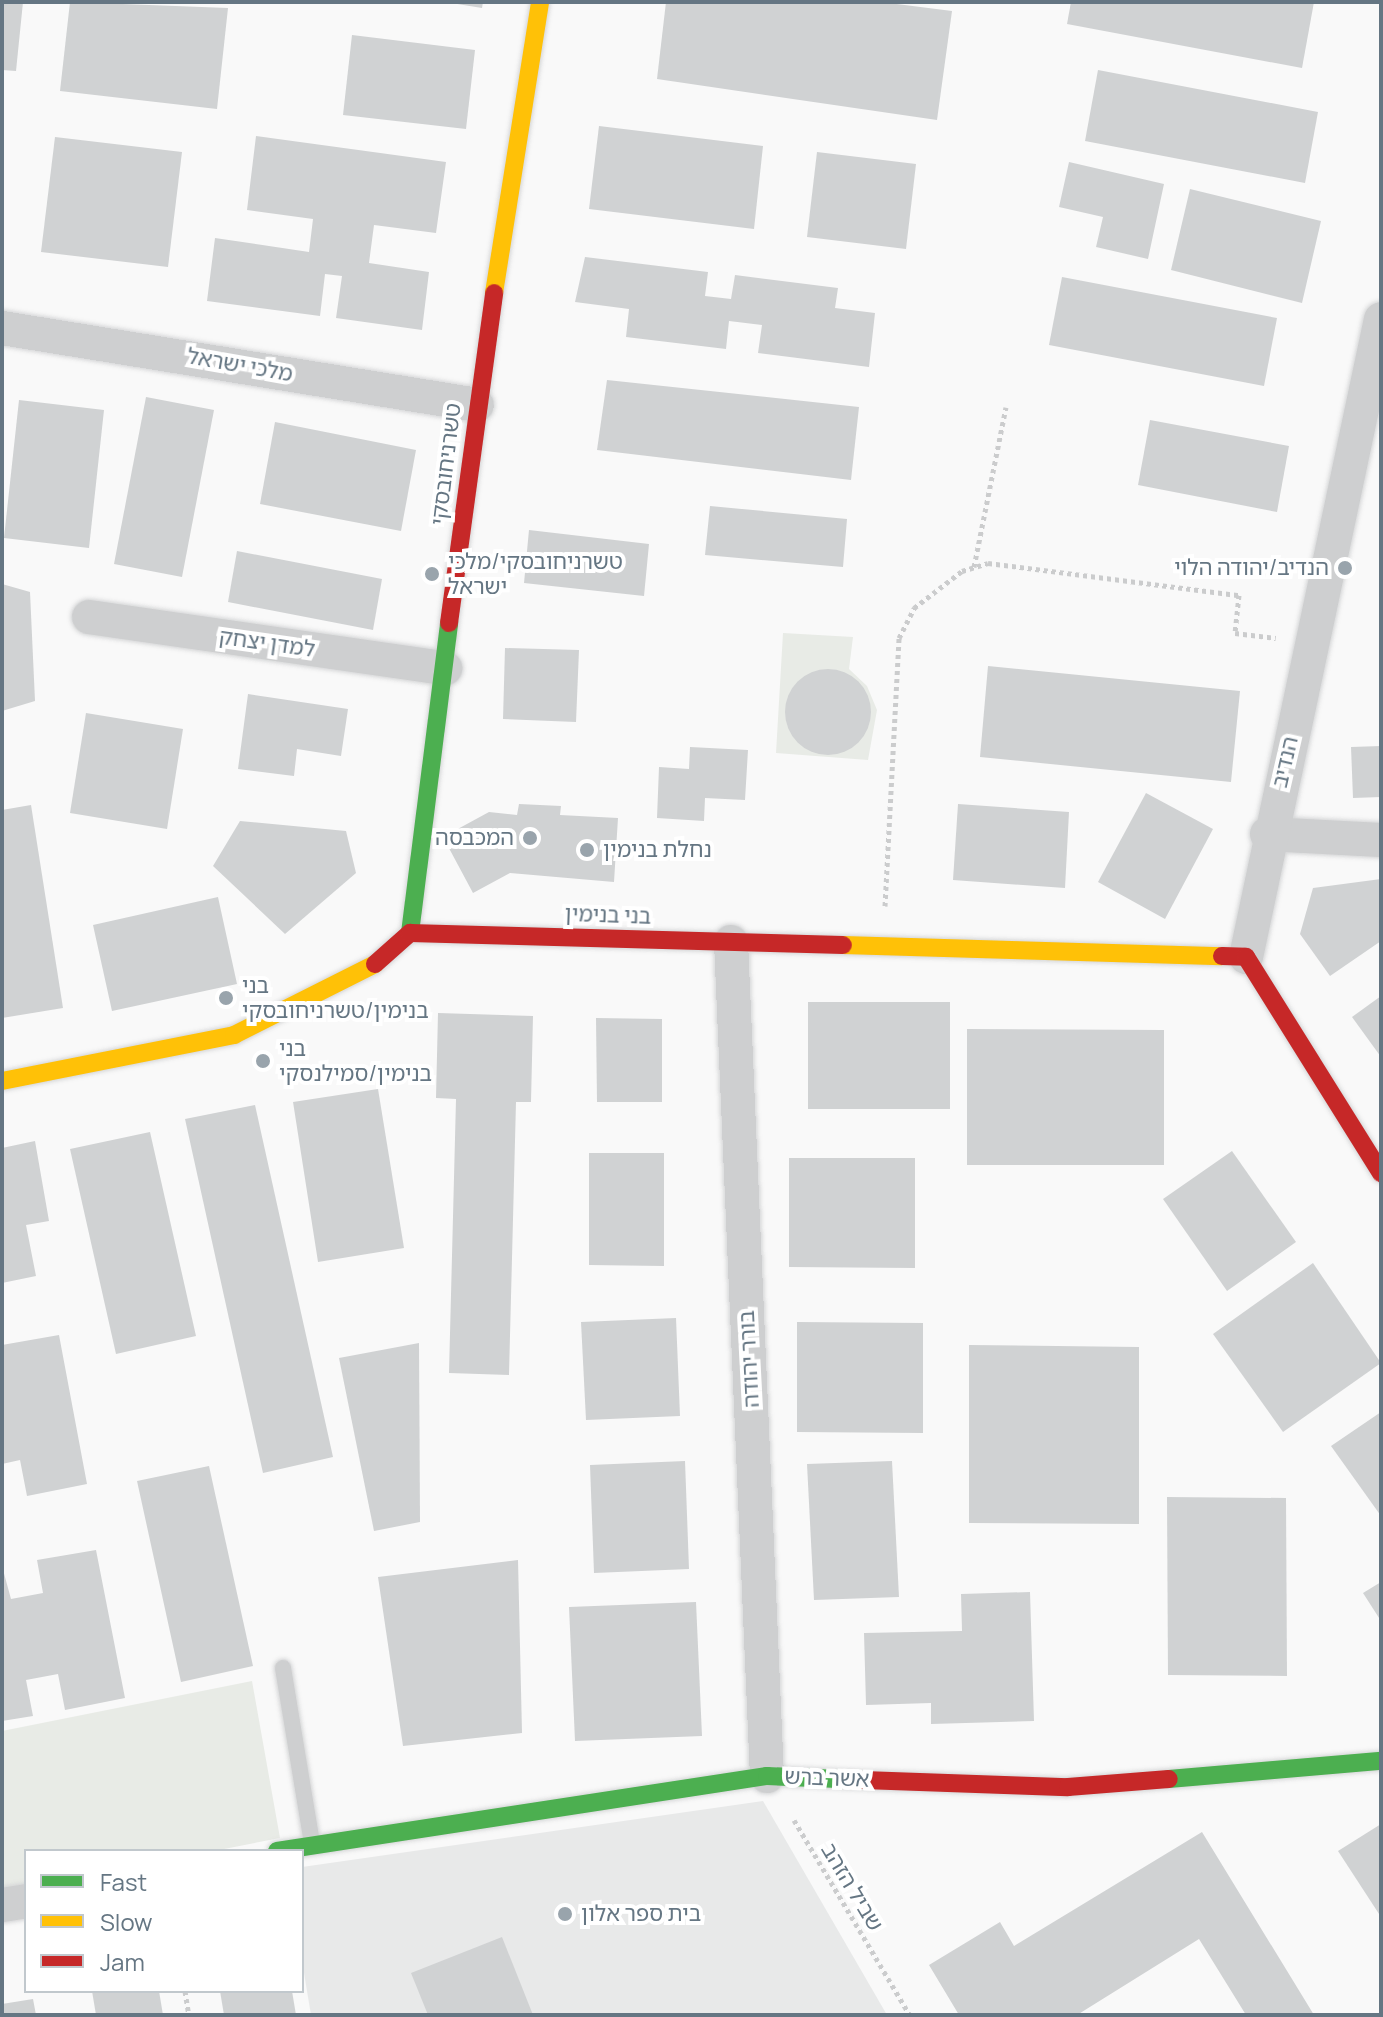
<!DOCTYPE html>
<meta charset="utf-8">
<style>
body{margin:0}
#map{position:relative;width:1383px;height:2017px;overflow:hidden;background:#f9f9f9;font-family:Manrope,"Noto Sans Hebrew",sans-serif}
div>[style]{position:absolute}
.built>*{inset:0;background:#e8e9e9}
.green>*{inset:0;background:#e8ebe6}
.building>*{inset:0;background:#d0d2d3}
.round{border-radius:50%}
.path>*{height:5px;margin-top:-2.5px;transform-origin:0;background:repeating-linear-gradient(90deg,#cbcccd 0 4px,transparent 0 8px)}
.roads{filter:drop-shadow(0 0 2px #d5d6d7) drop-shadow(0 0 2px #d5d6d7)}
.lane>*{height:16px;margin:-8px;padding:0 8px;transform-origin:8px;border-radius:8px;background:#cecfd0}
.street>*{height:34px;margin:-17px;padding:0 17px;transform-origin:17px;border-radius:17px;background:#cecfd0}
.fast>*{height:18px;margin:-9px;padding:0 9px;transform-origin:9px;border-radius:9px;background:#4caf50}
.slow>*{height:18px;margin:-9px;padding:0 9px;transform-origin:9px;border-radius:9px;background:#ffc107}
.jam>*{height:18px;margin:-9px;padding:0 9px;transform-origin:9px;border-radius:9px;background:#c62828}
.dots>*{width:22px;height:22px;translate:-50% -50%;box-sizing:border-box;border:4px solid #fff;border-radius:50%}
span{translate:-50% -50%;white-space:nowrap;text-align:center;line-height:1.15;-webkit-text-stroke:8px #fff;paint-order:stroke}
.street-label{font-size:22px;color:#657683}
.poi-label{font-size:22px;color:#657683}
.left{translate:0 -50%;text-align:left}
.right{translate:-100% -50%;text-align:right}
.frame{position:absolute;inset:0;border:4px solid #657683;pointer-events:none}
.legend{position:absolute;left:24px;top:1849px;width:280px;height:144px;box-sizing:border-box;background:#fff;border:2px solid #c1c8cd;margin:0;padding:10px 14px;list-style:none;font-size:24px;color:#657683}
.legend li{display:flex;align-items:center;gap:16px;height:40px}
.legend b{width:40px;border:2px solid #c1c8cd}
</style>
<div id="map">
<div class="built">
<div style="clip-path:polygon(763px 1801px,887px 2015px,311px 2015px,302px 1961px,302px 1867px)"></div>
</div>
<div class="green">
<div style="clip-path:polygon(783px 633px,853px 637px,849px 669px,867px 686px,877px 710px,868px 760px,776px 753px)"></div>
<div style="clip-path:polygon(252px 1681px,280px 1838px,214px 1851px,26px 1851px,26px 1888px,2px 1892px,2px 1731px)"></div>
</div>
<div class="building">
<div style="clip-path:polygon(2px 2px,23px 2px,16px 71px,2px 70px)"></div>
<div style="clip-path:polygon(70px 2px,228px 8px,217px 109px,60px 91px)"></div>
<div style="clip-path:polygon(445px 2px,483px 2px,482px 8px)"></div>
<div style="clip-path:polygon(666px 2px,881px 2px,952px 11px,937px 120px,657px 79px)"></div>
<div style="clip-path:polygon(1071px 2px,1314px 2px,1302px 68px,1067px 24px)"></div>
<div style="clip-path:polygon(352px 35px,475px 50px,466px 129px,343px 115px)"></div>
<div style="clip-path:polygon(1098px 70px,1318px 112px,1305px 183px,1085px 141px)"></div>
<div style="clip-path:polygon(599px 126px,763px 146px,754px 229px,589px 209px)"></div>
<div style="clip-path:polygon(256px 136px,446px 162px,436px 233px,374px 225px,369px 263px,429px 272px,422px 330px,336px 318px,342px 276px,325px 274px,320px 316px,207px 301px,215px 238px,309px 252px,313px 219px,247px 210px)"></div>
<div style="clip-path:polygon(55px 137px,182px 152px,168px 267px,41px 252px)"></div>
<div style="clip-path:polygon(817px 152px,916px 164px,906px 249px,807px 237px)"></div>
<div style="clip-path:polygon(1069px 162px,1164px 184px,1148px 259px,1096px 247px,1103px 217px,1059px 207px)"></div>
<div style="clip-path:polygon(1190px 189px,1321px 221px,1302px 303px,1171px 270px)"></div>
<div style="clip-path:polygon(585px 257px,708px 272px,705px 296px,731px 299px,735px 275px,838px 288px,835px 308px,875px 313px,869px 367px,758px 353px,762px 325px,729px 321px,726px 349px,626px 337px,629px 309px,575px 302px)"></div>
<div style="clip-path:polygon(1062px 277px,1277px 318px,1264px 386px,1049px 345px)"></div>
<div style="clip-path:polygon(607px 380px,859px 407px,851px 480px,597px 450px)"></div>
<div style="clip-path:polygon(146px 397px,214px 410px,182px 577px,114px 564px)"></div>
<div style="clip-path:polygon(19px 400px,104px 410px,89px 548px,4px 538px)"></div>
<div style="clip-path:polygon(1150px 420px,1289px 446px,1277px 512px,1138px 485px)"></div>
<div style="clip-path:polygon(275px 422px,416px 450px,401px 531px,260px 504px)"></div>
<div style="clip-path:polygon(710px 506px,847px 519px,843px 567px,705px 555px)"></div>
<div style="clip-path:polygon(529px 530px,649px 544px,644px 596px,524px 583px)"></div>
<div style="clip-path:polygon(237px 551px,382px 579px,373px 630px,228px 602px)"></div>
<div style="clip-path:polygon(2px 584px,30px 592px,35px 701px,2px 711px)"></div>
<div style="clip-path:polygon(505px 648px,579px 650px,576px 722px,503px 719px)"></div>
<div style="clip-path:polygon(988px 666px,1240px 691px,1231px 782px,980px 757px)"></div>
<div class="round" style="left:785px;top:669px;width:86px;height:86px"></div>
<div style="clip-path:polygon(248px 694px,348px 709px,341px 756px,297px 749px,294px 776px,238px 769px)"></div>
<div style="clip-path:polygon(86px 713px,183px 729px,167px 829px,70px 813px)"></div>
<div style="clip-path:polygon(1381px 746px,1381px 797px,1353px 798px,1351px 747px)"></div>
<div style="clip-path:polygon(690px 747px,748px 750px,745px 800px,705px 798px,704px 821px,657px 818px,659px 767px,689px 769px)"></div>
<div style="clip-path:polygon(1146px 793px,1213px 829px,1165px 919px,1098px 882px)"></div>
<div style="clip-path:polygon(519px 804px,561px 806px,560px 815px,618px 818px,614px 882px,510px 873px,473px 893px,443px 837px,489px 812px,517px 815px)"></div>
<div style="clip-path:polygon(958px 804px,1069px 812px,1065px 888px,953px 880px)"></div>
<div style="clip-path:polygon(31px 805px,63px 1008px,2px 1018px,2px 810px)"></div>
<div style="clip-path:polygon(240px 821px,346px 831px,356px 873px,285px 934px,213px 866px)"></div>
<div style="clip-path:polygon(1381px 879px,1381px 941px,1330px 976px,1300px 934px,1313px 888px)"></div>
<div style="clip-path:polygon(218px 897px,237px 984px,112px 1011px,93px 925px)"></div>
<div style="clip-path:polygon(1381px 996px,1381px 1057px,1352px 1017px)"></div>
<div style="clip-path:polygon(808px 1002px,950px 1002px,950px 1109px,808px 1109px)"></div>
<div style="clip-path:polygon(438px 1013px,533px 1016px,531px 1102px,516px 1102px,509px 1375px,449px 1373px,456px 1099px,436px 1098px)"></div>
<div style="clip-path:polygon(596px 1018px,662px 1019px,662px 1102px,597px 1102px)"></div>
<div style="clip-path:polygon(967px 1029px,1164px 1030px,1164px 1165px,967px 1165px)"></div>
<div style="clip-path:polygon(378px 1089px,404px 1248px,318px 1262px,293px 1102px)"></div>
<div style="clip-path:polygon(255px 1105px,333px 1457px,263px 1473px,185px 1119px)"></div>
<div style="clip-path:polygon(150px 1132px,196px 1336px,116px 1354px,70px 1149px)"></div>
<div style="clip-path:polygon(35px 1141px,49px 1221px,26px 1225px,36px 1276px,2px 1283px,2px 1148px)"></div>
<div style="clip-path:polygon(1232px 1151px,1296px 1242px,1227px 1291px,1163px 1199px)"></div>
<div style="clip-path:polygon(589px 1153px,664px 1153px,664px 1266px,589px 1265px)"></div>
<div style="clip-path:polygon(789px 1158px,915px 1158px,915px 1268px,789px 1267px)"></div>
<div style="clip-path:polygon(1313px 1263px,1381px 1363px,1283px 1432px,1213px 1334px)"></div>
<div style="clip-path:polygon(676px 1318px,680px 1416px,586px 1420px,581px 1322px)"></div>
<div style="clip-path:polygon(797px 1322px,923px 1323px,923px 1433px,797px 1432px)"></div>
<div style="clip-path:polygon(59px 1335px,87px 1484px,27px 1496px,20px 1460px,2px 1464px,2px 1345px)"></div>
<div style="clip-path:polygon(419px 1343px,420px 1522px,374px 1531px,339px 1358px)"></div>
<div style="clip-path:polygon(969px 1345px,1139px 1347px,1139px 1524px,969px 1523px)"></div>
<div style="clip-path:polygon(1381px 1412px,1381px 1516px,1331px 1446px)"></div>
<div style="clip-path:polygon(685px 1461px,689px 1569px,594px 1573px,590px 1465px)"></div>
<div style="clip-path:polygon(892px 1461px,899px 1597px,814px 1600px,807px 1464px)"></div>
<div style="clip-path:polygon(209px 1466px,253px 1666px,181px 1682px,137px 1481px)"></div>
<div style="clip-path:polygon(1167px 1497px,1286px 1498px,1287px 1676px,1168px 1675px)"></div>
<div style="clip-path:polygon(96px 1550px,125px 1698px,65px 1710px,58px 1674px,26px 1680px,33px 1716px,2px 1721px,2px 1566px,11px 1599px,43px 1593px,37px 1560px)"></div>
<div style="clip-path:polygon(518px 1560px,522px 1733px,403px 1746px,378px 1577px)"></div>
<div style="clip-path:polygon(1381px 1582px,1381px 1621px,1363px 1593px)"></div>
<div style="clip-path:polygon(1030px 1592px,1034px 1721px,931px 1724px,931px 1703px,866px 1705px,864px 1633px,962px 1631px,961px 1594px)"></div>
<div style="clip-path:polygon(696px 1602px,702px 1736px,575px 1741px,569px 1607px)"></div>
<div style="clip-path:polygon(1381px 1824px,1381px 1917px,1338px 1851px)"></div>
<div style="clip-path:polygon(1202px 1832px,1314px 2015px,1246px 2015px,1199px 1939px,1077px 2015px,959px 2015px,929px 1965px,1000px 1922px,1014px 1946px)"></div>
<div style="clip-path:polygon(502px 1937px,533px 2015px,428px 2015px,411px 1973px)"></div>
<div style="clip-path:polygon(92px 1991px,159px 1991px,163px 2015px,96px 2015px)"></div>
<div style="clip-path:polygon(220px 1991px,292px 1991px,296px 2015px,224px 2015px)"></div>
<div style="clip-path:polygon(33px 1999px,36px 2015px,2px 2015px,2px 2004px)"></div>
</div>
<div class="path">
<div style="left:974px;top:567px;width:163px;rotate:-78.7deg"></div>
<div style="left:885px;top:906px;width:268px;rotate:-87deg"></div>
<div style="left:899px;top:638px;width:34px;rotate:-63deg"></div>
<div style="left:914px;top:608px;width:61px;rotate:-37.6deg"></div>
<div style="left:962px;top:571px;width:27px;rotate:-17deg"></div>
<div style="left:988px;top:563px;width:253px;rotate:7.3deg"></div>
<div style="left:1239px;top:595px;width:38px;rotate:96deg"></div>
<div style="left:1235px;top:633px;width:41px;rotate:7deg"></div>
<div style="left:794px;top:1820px;width:227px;rotate:59.3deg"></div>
<div style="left:185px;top:1991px;width:24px;rotate:81deg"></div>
</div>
<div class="roads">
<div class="lane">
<div style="left:283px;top:1668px;width:177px;rotate:80.6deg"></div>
</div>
<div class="street">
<div style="left:2px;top:328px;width:481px;rotate:9.2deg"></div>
<div style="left:89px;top:617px;width:360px;rotate:8.2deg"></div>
<div style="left:1267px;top:834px;width:114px;rotate:3deg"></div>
<div style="left:731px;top:942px;width:835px;rotate:87.53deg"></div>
<div style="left:1246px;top:957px;width:652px;rotate:-78.05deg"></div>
<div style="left:2px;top:1905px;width:24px;rotate:-9deg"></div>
</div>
<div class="fast">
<div style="left:410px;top:933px;width:312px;rotate:-82.8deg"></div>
<div style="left:1169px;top:1779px;width:213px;rotate:-4.9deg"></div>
<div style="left:277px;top:1851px;width:496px;rotate:-8.7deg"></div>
<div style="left:767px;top:1776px;width:96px;rotate:2.4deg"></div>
</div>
<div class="slow">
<div style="left:494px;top:293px;width:295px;rotate:-81deg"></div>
<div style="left:843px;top:945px;width:379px;rotate:1.7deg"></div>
<div style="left:2px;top:1081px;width:237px;rotate:-11.2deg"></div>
<div style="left:234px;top:1035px;width:158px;rotate:-26.7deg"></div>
</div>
<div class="jam">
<div style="left:449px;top:623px;width:333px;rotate:-82.2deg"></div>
<div style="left:1222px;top:956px;width:24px;rotate:2deg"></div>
<div style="left:1246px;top:957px;width:255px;rotate:58deg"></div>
<div style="left:375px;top:964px;width:47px;rotate:-41.5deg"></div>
<div style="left:410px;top:933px;width:433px;rotate:1.6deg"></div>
<div style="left:863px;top:1780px;width:205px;rotate:2deg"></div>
<div style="left:1068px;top:1787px;width:101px;rotate:-4.5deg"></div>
</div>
</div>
<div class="dots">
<div style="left:1345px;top:568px;background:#99a4ac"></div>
<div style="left:432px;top:574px;background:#99a4ac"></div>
<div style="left:530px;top:838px;background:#99a4ac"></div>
<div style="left:587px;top:850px;background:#99a4ac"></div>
<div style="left:226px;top:998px;background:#99a4ac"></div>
<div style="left:263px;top:1061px;background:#99a4ac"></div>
<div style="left:565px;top:1914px;background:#99a4ac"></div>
</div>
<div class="street-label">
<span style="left:240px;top:365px;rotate:10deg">מלכי ישראל</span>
<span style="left:446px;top:464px;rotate:-83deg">טשרניחובסקי</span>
<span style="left:267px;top:643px;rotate:8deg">למדן יצחק</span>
<span style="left:1285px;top:762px;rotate:-77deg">הנדיב</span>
<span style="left:608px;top:915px;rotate:2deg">בני בנימין</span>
<span style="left:749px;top:1359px;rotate:-93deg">בורר יהודה</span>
<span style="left:827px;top:1778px;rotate:2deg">אשר ברש</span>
<span style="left:852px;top:1887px;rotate:59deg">שביל הזהב</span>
</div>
<div class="poi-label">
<span class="left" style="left:448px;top:574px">טשרניחובסקי/מלכי<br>ישראל</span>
<span class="right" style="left:1329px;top:568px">הנדיב/יהודה הלוי</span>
<span class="right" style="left:514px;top:838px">המכבסה</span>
<span class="left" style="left:603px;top:850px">נחלת בנימין</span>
<span class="left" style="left:242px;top:998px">בני<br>בנימין/טשרניחובסקי</span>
<span class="left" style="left:279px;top:1061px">בני<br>בנימין/סמילנסקי</span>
<span class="left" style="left:581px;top:1914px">בית ספר אלון</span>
</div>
<div class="frame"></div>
<ul class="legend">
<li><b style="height:10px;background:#4caf50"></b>Fast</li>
<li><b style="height:10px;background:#ffc107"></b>Slow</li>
<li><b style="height:10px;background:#c62828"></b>Jam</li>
</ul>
</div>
